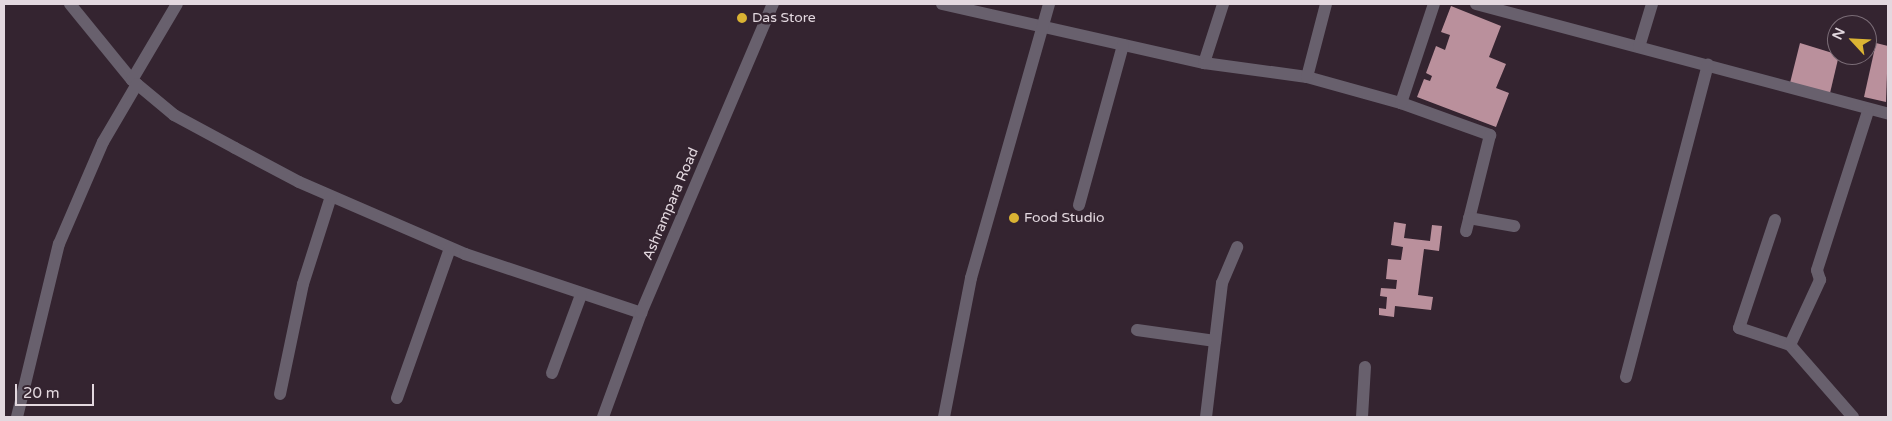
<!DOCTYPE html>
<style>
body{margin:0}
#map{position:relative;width:1892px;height:421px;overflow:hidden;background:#342430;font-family:"Varela Round",sans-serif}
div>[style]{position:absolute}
.building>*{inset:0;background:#ba909c}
.minor>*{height:12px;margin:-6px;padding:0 6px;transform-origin:6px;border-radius:6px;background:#68606d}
.dots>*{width:14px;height:14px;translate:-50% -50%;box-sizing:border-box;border:2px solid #342430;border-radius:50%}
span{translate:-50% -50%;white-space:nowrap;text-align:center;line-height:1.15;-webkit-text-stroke:5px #342430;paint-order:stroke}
.poi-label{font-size:14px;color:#e3d8df}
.left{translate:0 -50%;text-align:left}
.street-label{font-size:14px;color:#e3d8df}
.frame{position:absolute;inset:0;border:5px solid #e3d8df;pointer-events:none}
.north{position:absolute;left:1827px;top:15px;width:50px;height:50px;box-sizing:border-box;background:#342430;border:1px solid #7a6c76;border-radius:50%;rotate:295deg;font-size:14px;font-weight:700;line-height:20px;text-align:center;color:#e3d8df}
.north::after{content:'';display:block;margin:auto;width:18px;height:22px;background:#dab333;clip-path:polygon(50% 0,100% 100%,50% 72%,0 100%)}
.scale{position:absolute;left:15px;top:384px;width:79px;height:22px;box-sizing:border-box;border:2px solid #e3d8df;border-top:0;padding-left:6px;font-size:15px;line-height:18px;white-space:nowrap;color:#e3d8df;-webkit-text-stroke:4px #342430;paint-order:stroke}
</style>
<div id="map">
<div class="building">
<div style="clip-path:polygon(1451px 6px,1501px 26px,1489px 57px,1506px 64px,1496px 88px,1509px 93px,1496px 127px,1417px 97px,1424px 79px,1430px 81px,1432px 76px,1426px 73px,1436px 46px,1445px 50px,1450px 35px,1441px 32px)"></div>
<div style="clip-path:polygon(1800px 43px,1839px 55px,1830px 93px,1790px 83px)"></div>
<div style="clip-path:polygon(1876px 43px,1888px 46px,1886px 102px,1864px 97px)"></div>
<div style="clip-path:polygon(1394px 222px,1406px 224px,1404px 238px,1430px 241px,1432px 225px,1442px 226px,1439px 251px,1424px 249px,1418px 295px,1433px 297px,1431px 310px,1395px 306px,1394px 317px,1379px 315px,1379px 308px,1386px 309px,1387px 297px,1380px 296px,1381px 288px,1396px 289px,1397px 280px,1386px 279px,1388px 259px,1401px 260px,1403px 247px,1391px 245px)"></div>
</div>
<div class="minor">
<div style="left:70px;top:4px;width:98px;rotate:50.8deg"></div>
<div style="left:132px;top:80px;width:55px;rotate:39.8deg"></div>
<div style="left:174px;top:115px;width:69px;rotate:28.4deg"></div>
<div style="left:235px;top:148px;width:72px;rotate:28deg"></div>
<div style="left:299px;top:182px;width:181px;rotate:23.4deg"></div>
<div style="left:465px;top:254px;width:186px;rotate:18.5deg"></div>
<div style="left:942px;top:4px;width:269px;rotate:12.7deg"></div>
<div style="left:1204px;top:63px;width:104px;rotate:7.7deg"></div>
<div style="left:1307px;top:77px;width:98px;rotate:15.5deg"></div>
<div style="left:1401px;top:103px;width:95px;rotate:19.8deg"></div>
<div style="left:1490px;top:135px;width:99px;rotate:104deg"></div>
<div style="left:1476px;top:4px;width:426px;rotate:14.9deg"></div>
<div style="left:1639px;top:47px;width:45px;rotate:-73.2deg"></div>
<div style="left:1204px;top:63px;width:62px;rotate:-72.1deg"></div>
<div style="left:1307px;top:77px;width:75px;rotate:-75.4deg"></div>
<div style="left:132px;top:80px;width:88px;rotate:-59.4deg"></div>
<div style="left:1401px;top:103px;width:104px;rotate:-71.6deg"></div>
<div style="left:1079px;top:205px;width:166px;rotate:-74.6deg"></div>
<div style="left:1469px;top:218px;width:46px;rotate:10.1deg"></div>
<div style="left:1775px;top:220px;width:114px;rotate:108.4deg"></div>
<div style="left:1739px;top:328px;width:54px;rotate:18.4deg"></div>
<div style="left:1137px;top:330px;width:79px;rotate:8deg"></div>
<div style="left:552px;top:373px;width:83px;rotate:-69.6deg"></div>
<div style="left:1626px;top:377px;width:323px;rotate:-75.3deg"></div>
<div style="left:280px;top:394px;width:112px;rotate:-78.2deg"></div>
<div style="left:303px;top:284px;width:92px;rotate:-72.3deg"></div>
<div style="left:397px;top:398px;width:159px;rotate:-70.5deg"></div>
<div style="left:17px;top:417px;width:178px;rotate:-76.4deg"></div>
<div style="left:59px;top:244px;width:111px;rotate:-66.7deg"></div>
<div style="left:103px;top:142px;width:67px;rotate:-59.6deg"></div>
<div style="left:603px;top:417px;width:111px;rotate:-69.9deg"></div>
<div style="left:641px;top:313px;width:336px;rotate:-66.9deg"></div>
<div style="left:944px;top:417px;width:142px;rotate:-79deg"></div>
<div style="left:971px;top:278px;width:285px;rotate:-74.1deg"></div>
<div style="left:1206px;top:417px;width:135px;rotate:-83.2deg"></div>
<div style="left:1222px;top:283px;width:39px;rotate:-67deg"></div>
<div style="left:1362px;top:417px;width:50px;rotate:-86.6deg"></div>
<div style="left:1853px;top:417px;width:96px;rotate:-131.2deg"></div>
<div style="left:1790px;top:345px;width:72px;rotate:-65.2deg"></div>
<div style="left:1820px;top:280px;width:10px;rotate:-107deg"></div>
<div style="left:1817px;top:270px;width:167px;rotate:-72.2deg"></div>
</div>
<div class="dots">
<div style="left:742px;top:18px;background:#dab333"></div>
<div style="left:1014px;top:218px;background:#dab333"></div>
</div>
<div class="poi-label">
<span class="left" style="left:752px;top:18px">Das Store</span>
<span class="left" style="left:1024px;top:218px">Food Studio</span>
</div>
<div class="street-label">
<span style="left:671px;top:204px;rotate:-67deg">Ashrampara Road</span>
</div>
<div class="frame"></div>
<div class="north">N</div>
<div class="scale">20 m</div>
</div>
